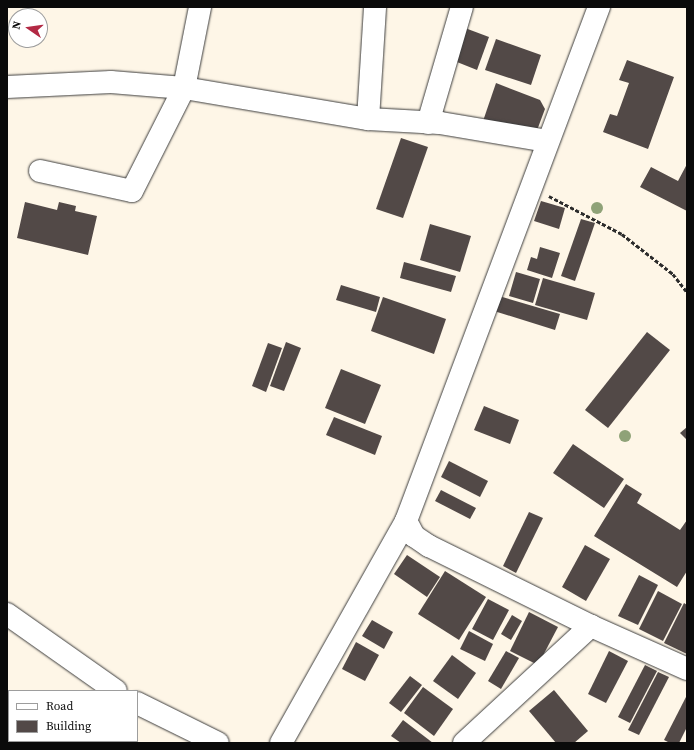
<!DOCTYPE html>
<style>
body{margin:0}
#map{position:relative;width:694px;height:750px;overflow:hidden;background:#fef6e7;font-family:"Source Serif 4",serif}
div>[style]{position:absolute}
.building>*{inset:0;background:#524947}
.path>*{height:2.5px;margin-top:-1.25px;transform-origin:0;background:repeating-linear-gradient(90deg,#2c2c2c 0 4px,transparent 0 6px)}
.roads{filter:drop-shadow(0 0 1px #3d3d3d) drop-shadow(0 0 1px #3d3d3d)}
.minor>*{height:22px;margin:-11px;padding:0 11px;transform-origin:11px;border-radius:11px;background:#fff}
.trees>*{width:12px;height:12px;margin:-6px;border-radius:50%;background:#8fa278}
span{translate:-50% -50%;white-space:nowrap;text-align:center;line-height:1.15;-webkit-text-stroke:4px #fff;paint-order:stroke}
.frame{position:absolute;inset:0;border:8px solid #0a0a0a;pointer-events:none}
.legend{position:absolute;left:8px;top:690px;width:130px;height:52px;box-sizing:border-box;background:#fff;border:1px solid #9d9d9d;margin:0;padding:5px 7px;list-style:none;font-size:12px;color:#0a0a0a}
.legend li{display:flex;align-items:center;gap:8px;height:20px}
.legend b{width:20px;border:1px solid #9d9d9d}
.north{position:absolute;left:8px;top:8px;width:40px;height:40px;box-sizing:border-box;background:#fff;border:1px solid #9d9d9d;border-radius:50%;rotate:283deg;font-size:11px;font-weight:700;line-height:16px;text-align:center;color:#0a0a0a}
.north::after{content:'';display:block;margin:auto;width:14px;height:18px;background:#b32944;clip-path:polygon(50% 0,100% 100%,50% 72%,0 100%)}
</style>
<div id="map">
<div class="building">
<div style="clip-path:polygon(465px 28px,489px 37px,477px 70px,452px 60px)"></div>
<div style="clip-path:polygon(496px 39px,541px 55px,531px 85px,485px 70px)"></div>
<div style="clip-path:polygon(627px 60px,674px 77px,648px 149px,603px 132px,610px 114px,617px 116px,629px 83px,619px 80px)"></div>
<div style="clip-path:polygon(496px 83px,540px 100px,545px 109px,536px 133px,482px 124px)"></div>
<div style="clip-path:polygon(401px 138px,428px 147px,403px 218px,376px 209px)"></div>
<div style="clip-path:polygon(687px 164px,687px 211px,640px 187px,651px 167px,678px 181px)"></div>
<div style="clip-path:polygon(541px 201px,565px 208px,559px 229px,534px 221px)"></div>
<div style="clip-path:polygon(25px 202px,57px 210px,59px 202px,76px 206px,75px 211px,97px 216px,88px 255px,17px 238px)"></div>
<div style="clip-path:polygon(581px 219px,595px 223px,575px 281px,561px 276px)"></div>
<div style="clip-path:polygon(430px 224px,471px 236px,460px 272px,420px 260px)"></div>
<div style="clip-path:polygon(540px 247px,560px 253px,552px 278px,527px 270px,531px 257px,537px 259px)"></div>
<div style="clip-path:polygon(404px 262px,456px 276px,451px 292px,400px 278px)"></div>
<div style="clip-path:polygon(516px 272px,540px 279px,533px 303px,509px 296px)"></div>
<div style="clip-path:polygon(543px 278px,595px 293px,587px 320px,535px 305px)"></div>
<div style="clip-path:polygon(341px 285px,380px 297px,376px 312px,336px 300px)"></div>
<div style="clip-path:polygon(499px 296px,560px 314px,555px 330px,494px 311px)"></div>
<div style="clip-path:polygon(383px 297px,446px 319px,434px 354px,371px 331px)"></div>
<div style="clip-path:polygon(647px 332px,670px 350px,608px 428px,585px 410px)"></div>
<div style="clip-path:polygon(286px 342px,301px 348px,284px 391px,270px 386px)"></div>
<div style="clip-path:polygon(268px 343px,282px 348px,266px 392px,252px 386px)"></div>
<div style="clip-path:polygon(341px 369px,381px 385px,365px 424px,325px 408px)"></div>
<div style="clip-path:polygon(484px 406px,519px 420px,510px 444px,474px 430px)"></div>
<div style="clip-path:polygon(334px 417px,382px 436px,375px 455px,326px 435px)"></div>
<div style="clip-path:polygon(687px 427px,687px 440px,680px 433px)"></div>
<div style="clip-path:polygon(573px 444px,624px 479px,604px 508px,553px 473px)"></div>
<div style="clip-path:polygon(449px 461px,488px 481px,480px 497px,441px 477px)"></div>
<div style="clip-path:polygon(626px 484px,642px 494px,637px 503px,680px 530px,687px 520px,687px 571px,677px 587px,594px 536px)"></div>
<div style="clip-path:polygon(441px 490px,476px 508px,470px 519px,435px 501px)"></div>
<div style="clip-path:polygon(529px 512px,543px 518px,516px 573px,503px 566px)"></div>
<div style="clip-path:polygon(585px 545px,610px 559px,586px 601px,562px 587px)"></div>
<div style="clip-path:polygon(407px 555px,440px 577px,427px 597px,394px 574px)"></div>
<div style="clip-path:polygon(445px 571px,486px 597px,459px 640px,418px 614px)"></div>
<div style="clip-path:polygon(639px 575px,658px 585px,638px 625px,618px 616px)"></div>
<div style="clip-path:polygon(658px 591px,682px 604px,663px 641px,639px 629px)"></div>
<div style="clip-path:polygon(488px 599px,509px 610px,493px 640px,472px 629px)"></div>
<div style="clip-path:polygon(684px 603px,687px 605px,687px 654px,664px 643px)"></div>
<div style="clip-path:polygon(529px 612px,558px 627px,538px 665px,510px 651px)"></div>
<div style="clip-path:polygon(512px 615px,522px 621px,511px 640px,501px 634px)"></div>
<div style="clip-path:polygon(372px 620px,393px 632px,384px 649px,362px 636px)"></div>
<div style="clip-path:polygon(469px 631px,493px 644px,485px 661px,460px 649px)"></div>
<div style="clip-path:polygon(356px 642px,379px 655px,365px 681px,342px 669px)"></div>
<div style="clip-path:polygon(506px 651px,519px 658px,501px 689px,488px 681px)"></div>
<div style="clip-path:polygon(609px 651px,628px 661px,606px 703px,588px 694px)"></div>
<div style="clip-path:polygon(452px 655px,476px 673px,458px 699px,433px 681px)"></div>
<div style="clip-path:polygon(645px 665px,657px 671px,630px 723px,618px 717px)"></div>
<div style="clip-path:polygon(658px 672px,669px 677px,639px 735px,628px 730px)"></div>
<div style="clip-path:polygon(410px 676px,422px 685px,401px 712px,389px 703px)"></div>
<div style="clip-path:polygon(423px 687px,453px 709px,434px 736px,404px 713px)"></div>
<div style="clip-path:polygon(554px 690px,588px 731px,574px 743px,556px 743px,529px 711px)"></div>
<div style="clip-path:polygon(687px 695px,687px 727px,679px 743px,670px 743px,664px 740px)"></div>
<div style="clip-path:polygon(403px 720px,433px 743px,401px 743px,391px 736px)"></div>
</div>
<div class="path">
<div style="left:549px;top:196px;width:82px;rotate:27.5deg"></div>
<div style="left:622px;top:234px;width:65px;rotate:38.1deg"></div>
<div style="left:673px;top:274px;width:23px;rotate:52deg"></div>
</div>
<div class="roads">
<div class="minor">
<div style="left:599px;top:7px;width:549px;rotate:110.58deg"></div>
<div style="left:406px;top:521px;width:17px;rotate:62deg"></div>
<div style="left:414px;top:536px;width:18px;rotate:34deg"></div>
<div style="left:429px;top:546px;width:181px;rotate:26.3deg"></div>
<div style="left:591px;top:626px;width:105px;rotate:24.1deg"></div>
<div style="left:7px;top:87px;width:104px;rotate:-2.8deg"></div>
<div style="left:111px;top:82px;width:73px;rotate:4.7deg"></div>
<div style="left:184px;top:88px;width:187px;rotate:9.6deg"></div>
<div style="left:368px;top:119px;width:72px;rotate:3.2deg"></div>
<div style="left:440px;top:123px;width:109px;rotate:9.5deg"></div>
<div style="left:368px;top:119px;width:112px;rotate:-86.4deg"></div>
<div style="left:428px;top:123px;width:121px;rotate:-73.7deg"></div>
<div style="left:40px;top:171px;width:94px;rotate:12.3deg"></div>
<div style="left:132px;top:191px;width:115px;rotate:-63.2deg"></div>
<div style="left:184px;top:88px;width:83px;rotate:-78.8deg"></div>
<div style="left:7px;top:614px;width:133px;rotate:35.2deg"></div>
<div style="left:137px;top:703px;width:90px;rotate:26.3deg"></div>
<div style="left:281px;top:743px;width:255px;rotate:-60.6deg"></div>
<div style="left:464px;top:743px;width:173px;rotate:-42.7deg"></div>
</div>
</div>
<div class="trees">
<div style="left:597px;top:208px"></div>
<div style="left:625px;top:436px"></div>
</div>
<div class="frame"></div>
<ul class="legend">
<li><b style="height:5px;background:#fff"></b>Road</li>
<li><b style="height:11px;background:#524947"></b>Building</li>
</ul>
<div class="north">N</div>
</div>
